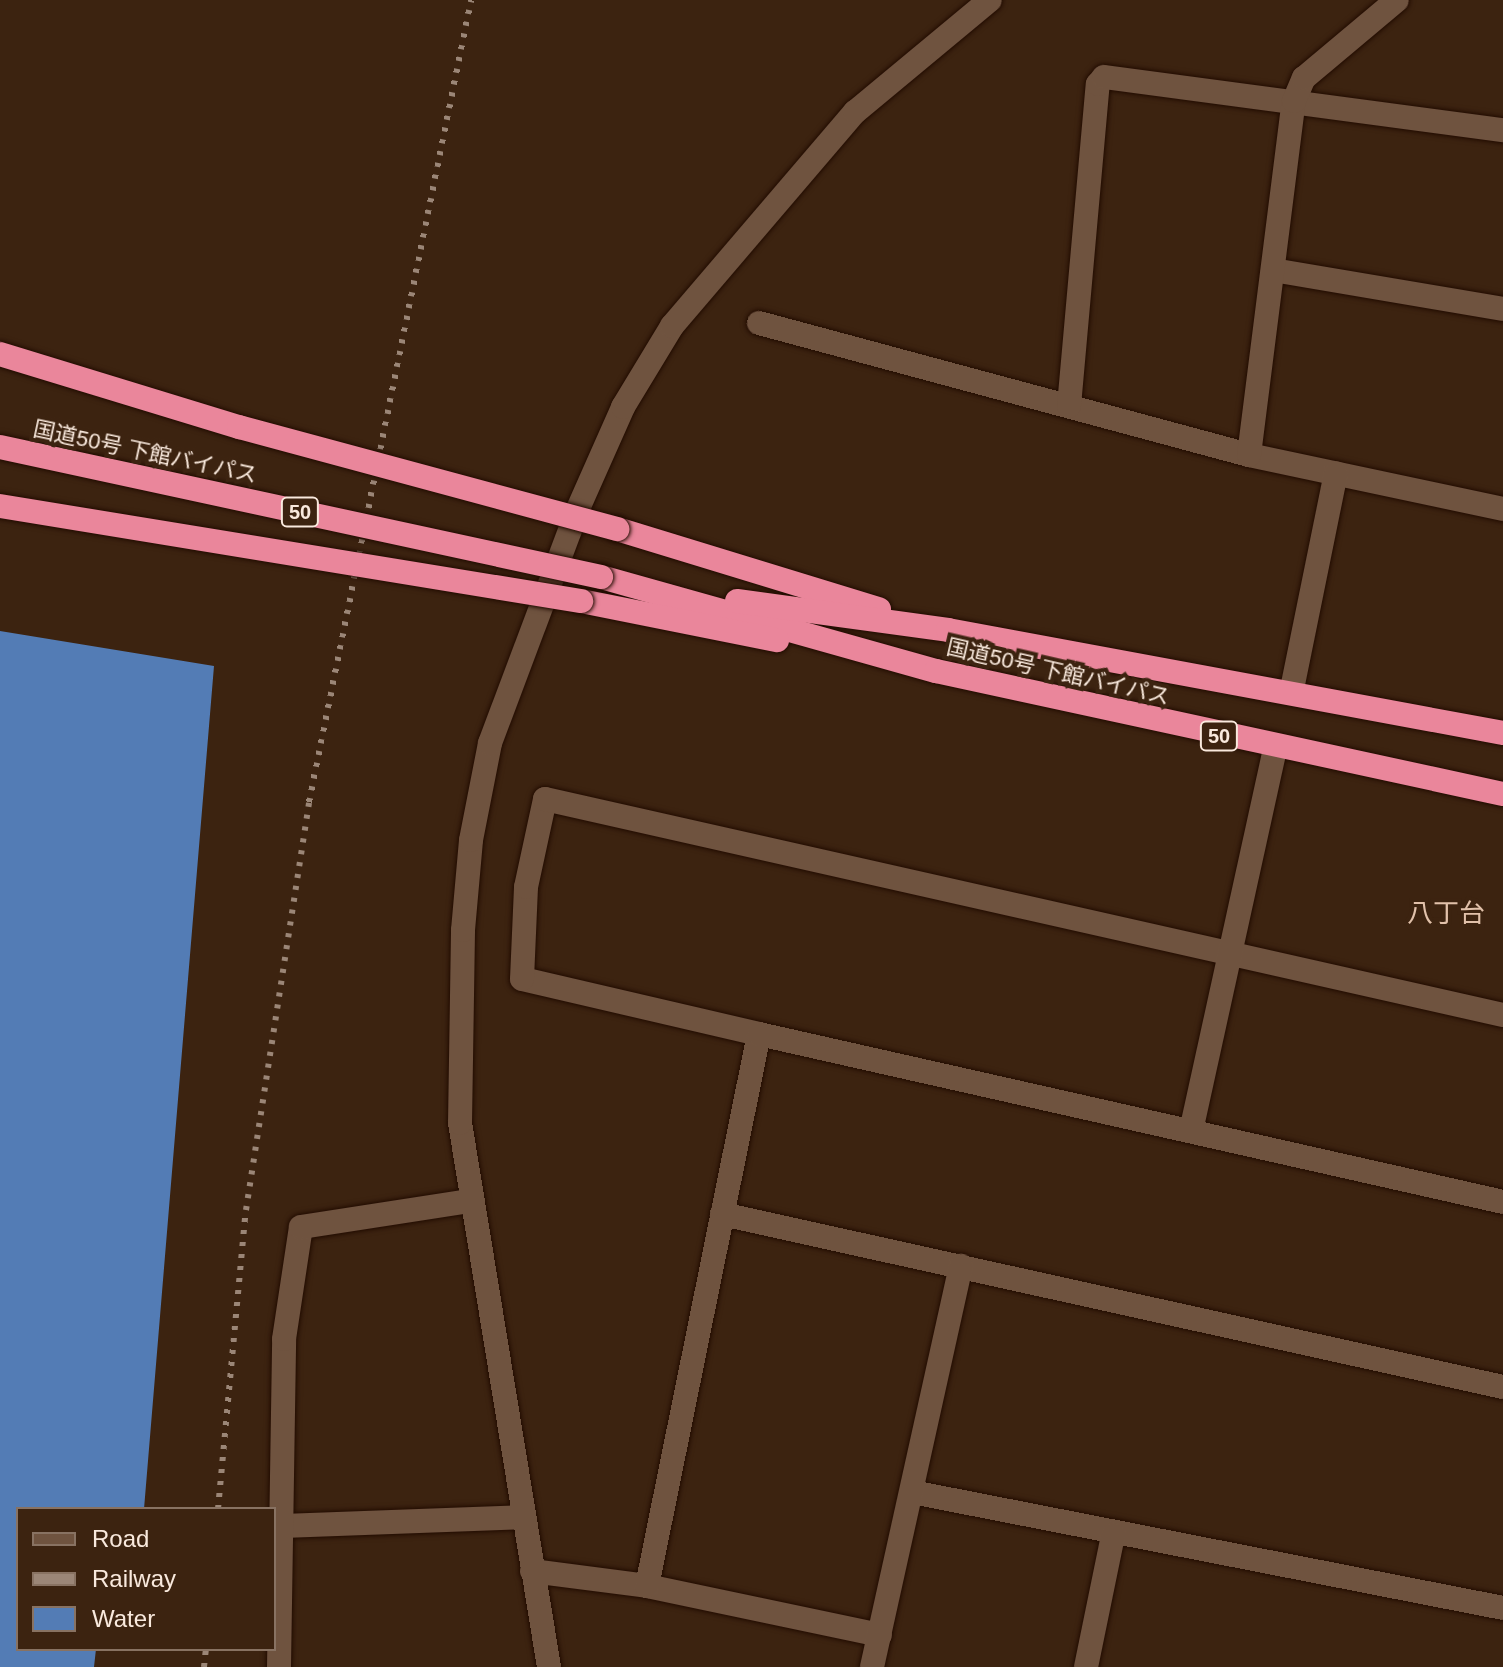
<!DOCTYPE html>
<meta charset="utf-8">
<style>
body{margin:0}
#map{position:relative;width:1503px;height:1667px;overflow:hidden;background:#3c2310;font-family:Arial,"Noto Sans JP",sans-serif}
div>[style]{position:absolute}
.water>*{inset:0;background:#537cb5}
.roads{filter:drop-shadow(0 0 2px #220c00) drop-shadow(0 0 2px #220c00)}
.street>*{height:24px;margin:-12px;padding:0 12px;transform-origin:12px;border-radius:12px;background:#6f533f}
.secondary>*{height:24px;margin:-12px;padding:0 12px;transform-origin:12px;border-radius:12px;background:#6f533f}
.highway>*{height:24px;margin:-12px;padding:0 12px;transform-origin:12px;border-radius:12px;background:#ea869b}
.rail>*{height:6px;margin-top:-3px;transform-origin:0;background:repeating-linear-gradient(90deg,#9b8677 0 4px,transparent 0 12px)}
.bridges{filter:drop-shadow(0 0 2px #220c00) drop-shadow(0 0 2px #220c00)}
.highway-bridge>*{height:24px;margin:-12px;padding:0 12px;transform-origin:12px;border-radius:12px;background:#ea869b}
span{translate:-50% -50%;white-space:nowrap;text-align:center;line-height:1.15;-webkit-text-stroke:8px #3c2310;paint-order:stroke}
.shield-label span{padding:2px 6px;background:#3c2310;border:2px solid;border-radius:6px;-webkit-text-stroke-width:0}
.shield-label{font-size:20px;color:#f9e9dd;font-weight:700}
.street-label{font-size:22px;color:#f9e9dd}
.quarter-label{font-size:26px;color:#e1c1aa}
.legend{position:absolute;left:16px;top:1507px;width:260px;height:144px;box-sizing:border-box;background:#3c2310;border:2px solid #887262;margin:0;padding:10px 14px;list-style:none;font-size:24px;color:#f9e9dd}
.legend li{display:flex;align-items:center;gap:16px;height:40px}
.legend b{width:40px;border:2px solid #887262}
</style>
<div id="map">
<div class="water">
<div style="clip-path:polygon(0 631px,214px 666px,144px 1509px,18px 1509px,18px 1649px,96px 1649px,94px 1667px,0 1667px)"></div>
</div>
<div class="roads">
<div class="street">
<div style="left:1273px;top:270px;width:233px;rotate:9.6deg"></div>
<div style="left:759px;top:323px;width:507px;rotate:15.08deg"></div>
<div style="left:1249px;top:455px;width:260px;rotate:12deg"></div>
<div style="left:1069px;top:406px;width:323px;rotate:-84.9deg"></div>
<div style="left:1098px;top:84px;width:9px;rotate:-49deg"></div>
<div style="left:1104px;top:77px;width:403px;rotate:7.6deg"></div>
<div style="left:1249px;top:455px;width:357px;rotate:-82.8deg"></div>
<div style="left:1294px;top:101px;width:25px;rotate:-67deg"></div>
<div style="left:1304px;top:78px;width:121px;rotate:-40deg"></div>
<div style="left:1292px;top:689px;width:220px;rotate:-78.5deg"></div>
<div style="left:759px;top:1034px;width:243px;rotate:-166.9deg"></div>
<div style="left:522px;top:979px;width:92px;rotate:-87.5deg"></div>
<div style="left:526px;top:887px;width:90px;rotate:-77.8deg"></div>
<div style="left:545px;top:799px;width:982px;rotate:12.71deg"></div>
<div style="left:1191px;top:1131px;width:391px;rotate:-77.6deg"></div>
<div style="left:722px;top:1214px;width:800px;rotate:12.49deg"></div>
<div style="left:912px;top:1492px;width:602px;rotate:11.1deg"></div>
<div style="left:281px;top:1526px;width:242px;rotate:-2.1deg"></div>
<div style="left:532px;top:1571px;width:116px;rotate:7.4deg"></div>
<div style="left:647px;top:1586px;width:238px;rotate:11.9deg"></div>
<div style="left:647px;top:1586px;width:563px;rotate:-78.53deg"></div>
<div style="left:759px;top:1034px;width:763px;rotate:12.72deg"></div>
<div style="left:279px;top:1667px;width:328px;rotate:-89.1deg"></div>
<div style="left:284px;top:1339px;width:113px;rotate:-81.4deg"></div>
<div style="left:301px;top:1227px;width:169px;rotate:-8.8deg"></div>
<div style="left:872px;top:1667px;width:411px;rotate:-77.5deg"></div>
<div style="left:1086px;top:1667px;width:135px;rotate:-78.4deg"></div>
</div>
<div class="secondary">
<div style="left:549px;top:1667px;width:551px;rotate:-99.29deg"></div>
<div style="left:460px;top:1123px;width:193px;rotate:-89.1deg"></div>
<div style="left:463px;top:930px;width:90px;rotate:-84.9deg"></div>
<div style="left:471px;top:840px;width:99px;rotate:-78.9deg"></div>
<div style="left:490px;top:743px;width:248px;rotate:-69.4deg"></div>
<div style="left:577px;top:511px;width:114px;rotate:-66.1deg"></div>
<div style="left:623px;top:407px;width:95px;rotate:-58.8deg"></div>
<div style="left:672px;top:326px;width:282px;rotate:-49.5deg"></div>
<div style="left:855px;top:112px;width:175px;rotate:-39.7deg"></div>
</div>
<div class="highway">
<div style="left:617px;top:529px;width:274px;rotate:17deg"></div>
<div style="left:601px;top:577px;width:348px;rotate:15.7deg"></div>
<div style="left:936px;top:671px;width:580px;rotate:12.24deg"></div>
<div style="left:581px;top:601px;width:200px;rotate:11.3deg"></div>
<div style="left:737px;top:601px;width:213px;rotate:7.8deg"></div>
<div style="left:948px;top:630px;width:564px;rotate:10.51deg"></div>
</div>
</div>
<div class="rail">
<div style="left:218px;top:1509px;width:300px;rotate:-84.7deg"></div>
<div style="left:246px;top:1210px;width:413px;rotate:-81.2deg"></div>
<div style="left:309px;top:802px;width:818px;rotate:-78.58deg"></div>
<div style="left:204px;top:1667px;width:18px;rotate:-84deg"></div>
</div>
<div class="bridges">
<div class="highway-bridge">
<div style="left:0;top:354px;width:250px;rotate:17deg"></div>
<div style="left:239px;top:427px;width:392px;rotate:15.1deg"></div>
<div style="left:0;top:447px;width:615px;rotate:12.21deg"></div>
<div style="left:0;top:506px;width:589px;rotate:9.29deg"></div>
</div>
</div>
<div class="shield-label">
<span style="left:300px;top:512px">50</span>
<span style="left:1219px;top:736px">50</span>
</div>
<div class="street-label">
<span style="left:145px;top:452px;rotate:12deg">国道50号 下館バイパス</span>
<span style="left:1058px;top:672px;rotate:13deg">国道50号 下館バイパス</span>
</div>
<div class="quarter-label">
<span style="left:1446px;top:914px">八丁台</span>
</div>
<ul class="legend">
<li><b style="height:10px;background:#6f533f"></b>Road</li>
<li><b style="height:10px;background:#9b8677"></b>Railway</li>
<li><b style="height:22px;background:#537cb5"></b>Water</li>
</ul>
</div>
